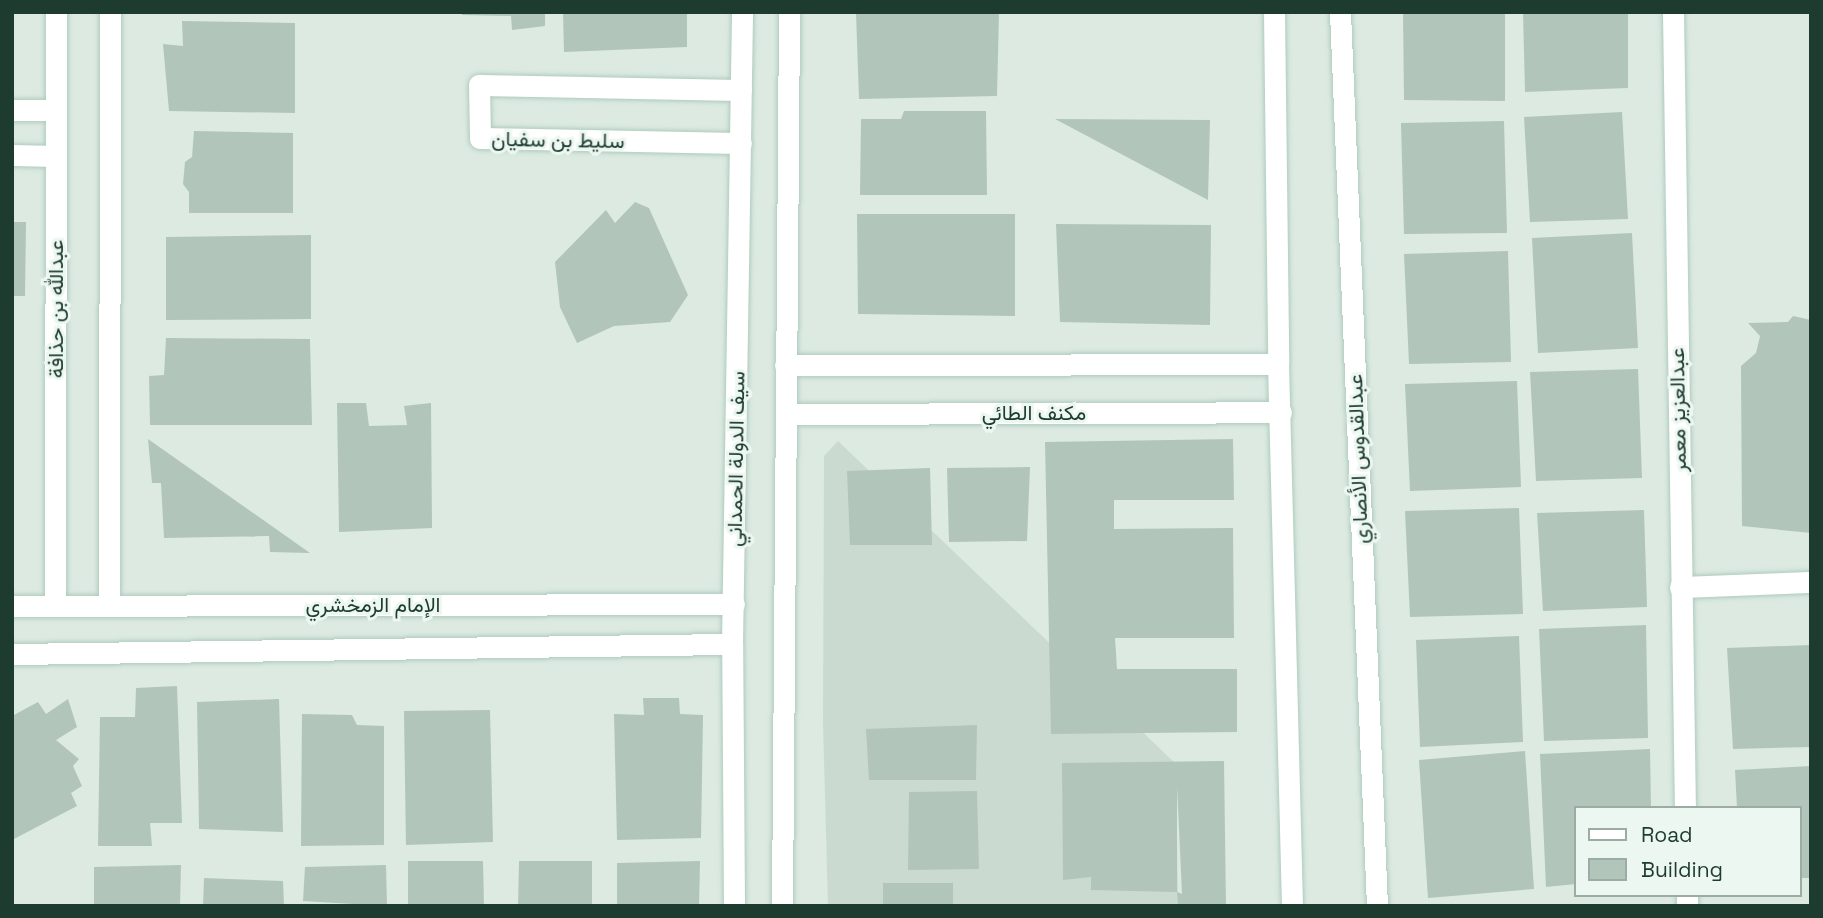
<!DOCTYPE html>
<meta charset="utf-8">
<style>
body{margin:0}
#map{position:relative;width:1823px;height:918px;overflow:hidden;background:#dceae2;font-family:"Space Grotesk",Vazirmatn,sans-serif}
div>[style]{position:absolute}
.built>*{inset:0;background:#cbdad1}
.building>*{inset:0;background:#b2c5bb}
.roads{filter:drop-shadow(0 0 2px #afcbbd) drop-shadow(0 0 2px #afcbbd)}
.street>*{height:21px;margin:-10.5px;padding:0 10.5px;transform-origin:10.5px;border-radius:10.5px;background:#fff}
.secondary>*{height:21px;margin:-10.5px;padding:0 10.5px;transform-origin:10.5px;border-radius:10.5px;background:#fff}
span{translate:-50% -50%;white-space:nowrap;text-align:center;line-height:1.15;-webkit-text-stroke:6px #edf7f1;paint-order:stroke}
.street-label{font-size:21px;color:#1d3b2f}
.frame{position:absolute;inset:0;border:14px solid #1d3b2f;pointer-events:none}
.legend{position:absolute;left:1574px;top:806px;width:228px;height:91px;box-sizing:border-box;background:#edf7f1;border:2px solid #9aaca3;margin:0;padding:9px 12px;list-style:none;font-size:21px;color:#1d3b2f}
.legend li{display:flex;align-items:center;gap:14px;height:35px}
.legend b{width:35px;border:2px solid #9aaca3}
</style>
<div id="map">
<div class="built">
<div style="clip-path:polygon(838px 441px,1176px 764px,1178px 906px,828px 906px,823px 723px,824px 456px)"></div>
</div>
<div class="building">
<div style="clip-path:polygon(462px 12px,545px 12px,545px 26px,512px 30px,511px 16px,462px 15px)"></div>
<div style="clip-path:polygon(563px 12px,687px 12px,687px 47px,564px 52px)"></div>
<div style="clip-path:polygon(856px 12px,999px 12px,997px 96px,859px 99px)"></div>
<div style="clip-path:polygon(1403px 12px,1505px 12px,1505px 101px,1404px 100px)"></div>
<div style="clip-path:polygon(1523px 12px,1628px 12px,1628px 88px,1525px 92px)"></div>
<div style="clip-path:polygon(182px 21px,295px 23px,295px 113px,169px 111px,163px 44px,183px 46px)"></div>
<div style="clip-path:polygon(904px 111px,986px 111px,987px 195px,860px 195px,861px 119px,901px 119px)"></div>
<div style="clip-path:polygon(1622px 112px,1628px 219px,1530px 222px,1524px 117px)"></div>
<div style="clip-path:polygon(1055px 119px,1210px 120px,1208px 200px)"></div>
<div style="clip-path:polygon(1504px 121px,1507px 233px,1404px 234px,1401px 123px)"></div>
<div style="clip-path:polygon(194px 131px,293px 133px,293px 213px,189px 213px,189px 192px,183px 184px,185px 162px,192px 157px)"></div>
<div style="clip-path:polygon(635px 202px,649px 208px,688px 295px,670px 322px,614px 326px,577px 343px,560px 307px,555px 262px,606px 210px,615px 223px)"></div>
<div style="clip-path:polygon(857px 214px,1015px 214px,1015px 316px,858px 314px)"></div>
<div style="clip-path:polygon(12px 222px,26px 222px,25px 296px,12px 296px)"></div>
<div style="clip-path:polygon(1056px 224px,1211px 225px,1210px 325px,1060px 322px)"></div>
<div style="clip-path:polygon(1632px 233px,1638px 348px,1538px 353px,1532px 238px)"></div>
<div style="clip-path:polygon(311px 235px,311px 319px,166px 320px,166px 237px)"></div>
<div style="clip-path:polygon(1508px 251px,1511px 362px,1409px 364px,1404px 254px)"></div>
<div style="clip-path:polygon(1793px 316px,1811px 320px,1811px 533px,1742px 526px,1741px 366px,1756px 353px,1760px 336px,1748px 323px,1788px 322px)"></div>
<div style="clip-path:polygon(166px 338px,310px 339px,312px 425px,150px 425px,149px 376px,164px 375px)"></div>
<div style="clip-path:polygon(1638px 369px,1642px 478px,1536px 481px,1530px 372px)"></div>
<div style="clip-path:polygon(1517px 381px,1521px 487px,1410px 491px,1405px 384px)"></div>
<div style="clip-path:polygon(337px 403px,366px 403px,369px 426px,407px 425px,404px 406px,431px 403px,432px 528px,339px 532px)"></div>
<div style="clip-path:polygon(148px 439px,310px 553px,270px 552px,269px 536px,164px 538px,161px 483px,152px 483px)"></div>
<div style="clip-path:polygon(1233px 439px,1234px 500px,1114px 500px,1114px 529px,1233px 528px,1234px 638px,1115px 638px,1117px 669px,1237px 669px,1237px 732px,1051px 734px,1045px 442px)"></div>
<div style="clip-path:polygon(1030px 467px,1027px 541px,949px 542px,947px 468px)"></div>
<div style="clip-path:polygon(930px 468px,932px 545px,850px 545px,847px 471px)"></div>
<div style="clip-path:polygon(1519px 508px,1523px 614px,1410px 617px,1405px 511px)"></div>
<div style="clip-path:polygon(1644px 510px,1647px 607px,1543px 611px,1537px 513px)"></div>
<div style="clip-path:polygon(1646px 625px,1648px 738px,1544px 741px,1539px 629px)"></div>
<div style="clip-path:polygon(1519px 636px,1523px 742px,1420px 747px,1416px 640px)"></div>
<div style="clip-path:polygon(1811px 645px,1811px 747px,1733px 749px,1727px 648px)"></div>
<div style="clip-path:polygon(177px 686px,182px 823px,150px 823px,152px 846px,98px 846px,100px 717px,135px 717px,136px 688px)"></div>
<div style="clip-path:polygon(643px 698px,679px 698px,680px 714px,703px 715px,701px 838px,617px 840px,614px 714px,644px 715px)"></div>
<div style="clip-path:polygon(68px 699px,77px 727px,56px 740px,79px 759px,73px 766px,82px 786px,71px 793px,77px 806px,12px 840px,12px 716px,38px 702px,46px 714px)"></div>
<div style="clip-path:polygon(279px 699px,283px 832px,199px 829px,197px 702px)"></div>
<div style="clip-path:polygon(490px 710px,493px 842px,406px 845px,404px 711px)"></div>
<div style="clip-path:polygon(302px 714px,352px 715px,357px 725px,384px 726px,384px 845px,301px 846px)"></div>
<div style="clip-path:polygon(977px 725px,976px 780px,869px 780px,866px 729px)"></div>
<div style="clip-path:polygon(1650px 749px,1651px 808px,1576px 808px,1576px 884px,1546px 887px,1540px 754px)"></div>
<div style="clip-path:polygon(1525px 751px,1534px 889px,1428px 898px,1419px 760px)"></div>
<div style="clip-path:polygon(1224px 761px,1226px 906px,1178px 906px,1177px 892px,1182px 894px,1177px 786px,1177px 892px,1091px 890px,1091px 877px,1063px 880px,1062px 763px)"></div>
<div style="clip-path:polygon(1811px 766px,1811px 878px,1800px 878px,1800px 808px,1737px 808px,1735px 770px)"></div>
<div style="clip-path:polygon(977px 791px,979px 869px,908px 870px,909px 792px)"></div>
<div style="clip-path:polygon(408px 861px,483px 861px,484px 906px,408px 906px)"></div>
<div style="clip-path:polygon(519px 861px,592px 861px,592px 906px,518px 906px)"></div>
<div style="clip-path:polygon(700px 861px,699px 906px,617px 906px,617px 863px)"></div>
<div style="clip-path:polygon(181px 865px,180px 906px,94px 906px,94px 867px)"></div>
<div style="clip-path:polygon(386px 865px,387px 906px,303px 901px,305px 867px)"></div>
<div style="clip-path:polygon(204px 878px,283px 881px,284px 906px,203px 906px)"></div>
<div style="clip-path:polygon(883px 883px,953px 883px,953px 906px,883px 906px)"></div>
</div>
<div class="roads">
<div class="street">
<div style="left:1673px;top:12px;width:796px;rotate:89.14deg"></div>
<div style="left:741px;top:90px;width:262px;rotate:-178.9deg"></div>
<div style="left:479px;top:85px;width:53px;rotate:88.9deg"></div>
<div style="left:480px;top:138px;width:261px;rotate:1.1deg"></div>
<div style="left:12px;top:110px;width:43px"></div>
<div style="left:12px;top:155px;width:44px;rotate:1.3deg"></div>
<div style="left:785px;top:365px;width:493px;rotate:-0.1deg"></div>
<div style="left:787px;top:414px;width:494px;rotate:-0.2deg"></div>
<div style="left:1680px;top:587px;width:131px;rotate:-2.2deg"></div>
<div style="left:12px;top:606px;width:722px;rotate:-0.16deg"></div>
<div style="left:55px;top:606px;width:594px;rotate:-89.9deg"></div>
<div style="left:109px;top:606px;width:594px;rotate:-89.9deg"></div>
<div style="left:12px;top:654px;width:720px;rotate:-0.8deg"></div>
<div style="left:1687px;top:895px;width:11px;rotate:90deg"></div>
<div style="left:734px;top:906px;width:262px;rotate:-90.4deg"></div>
<div style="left:732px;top:644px;width:632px;rotate:-89.09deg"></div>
<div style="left:782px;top:906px;width:894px;rotate:-89.55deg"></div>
</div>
<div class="secondary">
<div style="left:1274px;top:12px;width:352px;rotate:89.3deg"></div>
<div style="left:1278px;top:364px;width:542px;rotate:88.52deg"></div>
<div style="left:1340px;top:12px;width:895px;rotate:87.63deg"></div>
</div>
</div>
<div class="street-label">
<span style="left:558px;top:140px;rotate:1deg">سليط بن سفيان</span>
<span style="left:56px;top:309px;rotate:-90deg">عبدالله بن حذافة</span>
<span style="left:1678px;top:410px;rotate:-91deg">عبدالعزيز معمر</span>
<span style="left:1034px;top:413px">مكنف الطائي</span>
<span style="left:736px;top:459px;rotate:-89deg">سيف الدولة الحمداني</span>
<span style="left:1358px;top:459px;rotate:-92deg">عبدالقدوس الأنصاري</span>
<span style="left:373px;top:605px">الإمام الزمخشري</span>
</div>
<div class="frame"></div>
<ul class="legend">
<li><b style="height:9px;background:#fff"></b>Road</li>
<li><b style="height:19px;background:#b2c5bb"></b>Building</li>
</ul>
</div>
